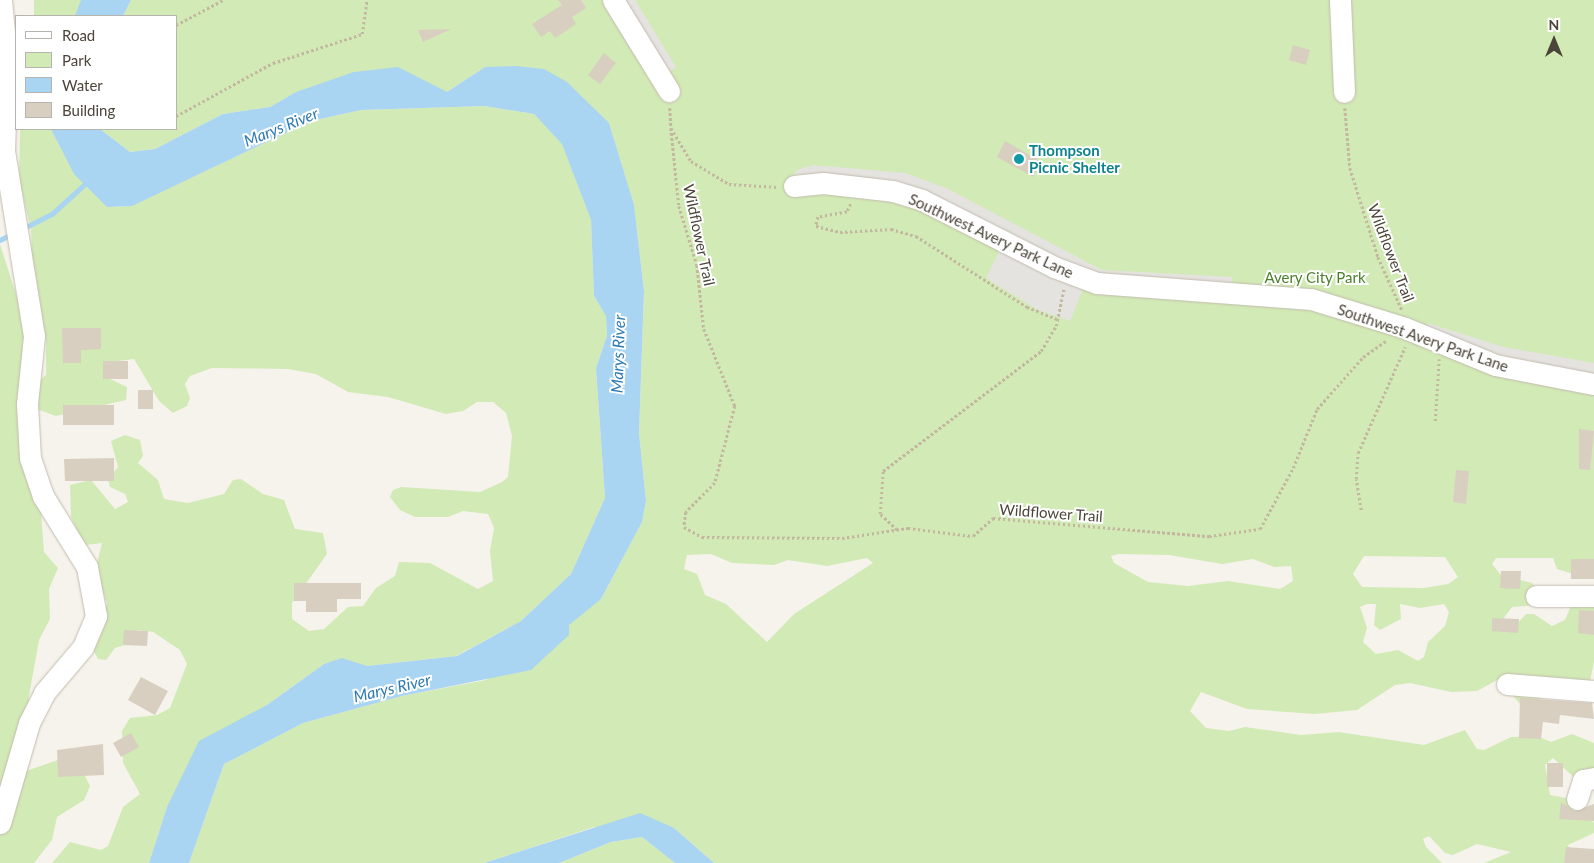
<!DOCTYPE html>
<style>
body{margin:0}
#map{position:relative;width:1594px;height:863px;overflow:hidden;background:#f6f3ec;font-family:Lato,sans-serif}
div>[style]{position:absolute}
.green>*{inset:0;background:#d2eab5}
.parking>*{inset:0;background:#e5e3e0}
.water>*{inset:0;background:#a9d4f2}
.stream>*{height:4.5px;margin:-2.25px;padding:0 2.25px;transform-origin:2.25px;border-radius:2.25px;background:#a9d4f2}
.building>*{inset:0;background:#d8cfc1}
.path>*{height:2.5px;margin-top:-1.25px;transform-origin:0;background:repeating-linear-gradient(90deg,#c4b79f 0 2.5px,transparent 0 5px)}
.roads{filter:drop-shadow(0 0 1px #c2bbae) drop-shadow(0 0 1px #c2bbae)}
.minor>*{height:21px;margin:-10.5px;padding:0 10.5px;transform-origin:10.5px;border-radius:10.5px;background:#fff}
.dots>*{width:14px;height:14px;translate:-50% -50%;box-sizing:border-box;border:2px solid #fff;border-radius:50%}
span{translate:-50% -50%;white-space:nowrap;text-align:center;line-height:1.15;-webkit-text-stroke:4px #fff;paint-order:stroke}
.culture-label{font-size:15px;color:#0d838f;font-weight:700}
.left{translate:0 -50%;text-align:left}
.street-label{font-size:15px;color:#4b4439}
.park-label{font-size:15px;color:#4a7f2a}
.water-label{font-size:16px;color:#2e7ab2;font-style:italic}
.legend{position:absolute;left:15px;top:15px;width:162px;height:115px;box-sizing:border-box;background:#fff;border:1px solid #b7b4b0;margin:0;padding:6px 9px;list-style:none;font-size:15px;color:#4b4439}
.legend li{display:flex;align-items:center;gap:10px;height:25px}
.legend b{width:25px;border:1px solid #b7b4b0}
.north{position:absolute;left:1529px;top:15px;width:50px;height:50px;-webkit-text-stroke:4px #fff;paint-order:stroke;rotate:0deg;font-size:14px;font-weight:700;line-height:20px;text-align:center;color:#4b4439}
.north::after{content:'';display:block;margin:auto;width:18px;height:22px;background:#4b4439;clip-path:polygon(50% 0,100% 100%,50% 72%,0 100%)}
</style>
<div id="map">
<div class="green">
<div style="clip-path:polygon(34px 0,105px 0,97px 16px,34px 16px)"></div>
<div style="clip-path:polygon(evenodd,131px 0,1594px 0,1594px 573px,1580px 576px,1557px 569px,1553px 558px,1496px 558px,1492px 564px,1501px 575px,1532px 583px,1551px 604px,1512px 607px,1503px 619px,1516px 625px,1526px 614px,1534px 614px,1552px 626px,1565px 620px,1571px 606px,1594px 607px,1594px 662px,1589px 686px,1520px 704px,1499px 679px,1477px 691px,1451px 692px,1410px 683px,1395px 685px,1357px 710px,1315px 714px,1247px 709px,1201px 692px,1190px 711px,1206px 728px,1229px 731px,1245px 727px,1301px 735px,1339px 732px,1424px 745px,1465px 730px,1477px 749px,1484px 750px,1511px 737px,1537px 736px,1551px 742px,1572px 734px,1594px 743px,1594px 782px,1579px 782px,1553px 758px,1545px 765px,1550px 795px,1571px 799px,1594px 823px,1594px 833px,1568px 845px,1575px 863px,1484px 863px,1511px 852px,1477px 844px,1453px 855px,1445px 853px,1429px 836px,1423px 839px,1426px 847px,1442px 863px,714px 863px,674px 828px,594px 827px,484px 863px,189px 863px,224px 764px,303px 723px,402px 696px,486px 680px,601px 599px,642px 522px,646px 501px,639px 433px,644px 291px,634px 206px,609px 123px,485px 67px,447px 92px,296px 92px,270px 107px,223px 114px,155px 149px,130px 152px,100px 129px,176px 129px,176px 16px,123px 16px,131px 0,711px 554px,732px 563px,774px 565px,788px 560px,827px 566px,867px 558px,873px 563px,794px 614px,767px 642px,726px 604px,705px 595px,697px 574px,684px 569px,687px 555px,711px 554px,131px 0,1119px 554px,1169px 555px,1222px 564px,1253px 559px,1274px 567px,1291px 566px,1293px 581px,1280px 589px,1228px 581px,1188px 586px,1148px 582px,1114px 563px,1111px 556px,1119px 554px,131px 0,1364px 556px,1445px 557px,1458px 577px,1448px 584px,1424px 588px,1362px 587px,1353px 574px,1364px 556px,131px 0,1367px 604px,1376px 604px,1374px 625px,1380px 630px,1401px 619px,1400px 604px,1420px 608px,1444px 604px,1449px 612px,1445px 626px,1428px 642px,1424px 657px,1418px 661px,1398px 650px,1376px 654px,1363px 642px,1367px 628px,1360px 607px,1367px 604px)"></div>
<div style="clip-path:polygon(484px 106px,534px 114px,562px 143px,591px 220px,594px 296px,606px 316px,607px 336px,596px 368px,605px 498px,571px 574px,521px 621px,456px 656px,367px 666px,342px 659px,324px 664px,267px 705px,167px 807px,149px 863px,52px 863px,70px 842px,101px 850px,108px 846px,123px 807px,140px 794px,123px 763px,122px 731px,130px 718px,157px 715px,170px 708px,187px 664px,180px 650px,153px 632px,138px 630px,131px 635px,132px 643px,115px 648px,106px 660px,98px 659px,91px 645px,107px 603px,95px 571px,102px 543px,86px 545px,81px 539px,71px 517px,70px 485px,91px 480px,115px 509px,128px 502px,125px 494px,110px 487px,108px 479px,118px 467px,111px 441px,125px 435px,140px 440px,143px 456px,138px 463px,158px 480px,164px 499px,188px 503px,224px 494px,233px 480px,241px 479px,263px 494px,284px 500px,295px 529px,323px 533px,327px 554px,292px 603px,292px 619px,309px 631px,324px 629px,348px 607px,363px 606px,376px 588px,395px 576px,399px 562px,430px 563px,478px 589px,493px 581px,490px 551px,494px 528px,488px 514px,463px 511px,448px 517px,415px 517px,400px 510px,390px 497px,393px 490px,401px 487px,480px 492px,502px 482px,508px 477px,512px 436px,506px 413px,493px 402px,477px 402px,463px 411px,446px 414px,388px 397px,348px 392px,316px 374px,288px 369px,212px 368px,190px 376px,185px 384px,190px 398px,187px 406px,173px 413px,159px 401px,134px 359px,110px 362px,106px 377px,127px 387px,126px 400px,56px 416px,34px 408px,35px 384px,46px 375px,46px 341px,34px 300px,31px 230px,19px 179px,20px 129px,58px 129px,107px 207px,131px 206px,311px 121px,361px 110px)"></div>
<div style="clip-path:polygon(0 244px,27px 329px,44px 552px,58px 568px,49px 589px,50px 619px,39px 640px,29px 696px,26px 771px,61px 759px,80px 766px,90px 786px,84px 800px,57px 817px,52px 840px,34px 863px,0 863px)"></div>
<div style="clip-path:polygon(642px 837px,675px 863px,559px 863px,611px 842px)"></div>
</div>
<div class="parking">
<div style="clip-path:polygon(622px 0,635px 0,676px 67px,665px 75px)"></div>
<div style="clip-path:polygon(813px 165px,905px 173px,946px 188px,1102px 270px,1232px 277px,1233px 288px,1095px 278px,956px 211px,790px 180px,797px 170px)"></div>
<div style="clip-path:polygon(1001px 248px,1084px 286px,1070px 321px,1038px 310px,986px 278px)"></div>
<div style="clip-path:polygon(1427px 323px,1504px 347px,1594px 363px,1594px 379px,1511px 363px,1425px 333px)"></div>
</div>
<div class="water">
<div style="clip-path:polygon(81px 0,131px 0,123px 16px,75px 16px)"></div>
<div style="clip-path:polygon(516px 66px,544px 69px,567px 82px,609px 123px,634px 205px,644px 291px,639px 433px,646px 501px,642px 522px,601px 599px,569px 625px,569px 635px,531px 670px,402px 696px,303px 723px,224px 764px,189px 863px,149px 863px,167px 807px,199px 741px,267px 705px,324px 664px,342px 658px,367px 666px,457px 656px,521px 621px,571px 574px,605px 498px,596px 368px,607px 336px,606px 316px,594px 296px,591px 220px,562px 144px,534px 114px,484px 106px,361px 110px,311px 121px,132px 206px,107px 207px,74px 174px,51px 129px,100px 129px,130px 152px,155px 149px,223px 114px,270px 107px,296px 92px,354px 72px,398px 67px,447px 92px,485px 67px)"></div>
<div style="clip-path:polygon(640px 813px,674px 828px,714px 863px,675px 863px,642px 837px,611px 842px,559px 863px,484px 863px)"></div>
</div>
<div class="stream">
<div style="left:24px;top:228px;width:31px;rotate:-27deg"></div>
<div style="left:52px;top:214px;width:47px;rotate:-42.4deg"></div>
<div style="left:0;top:240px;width:13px;rotate:-27deg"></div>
</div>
<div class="building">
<div style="clip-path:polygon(558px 0,581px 0,586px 8px,572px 17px,576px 24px,555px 38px,550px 31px,541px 37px,532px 24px,562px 5px)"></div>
<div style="clip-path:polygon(451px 29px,423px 42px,418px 30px)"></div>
<div style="clip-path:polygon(1293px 45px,1310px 50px,1306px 65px,1289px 60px)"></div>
<div style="clip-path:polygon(604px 53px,616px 63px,600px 84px,588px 75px)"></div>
<div style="clip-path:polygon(1005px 141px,1042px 162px,1033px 177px,997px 157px)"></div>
<div style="clip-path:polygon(62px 328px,101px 328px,101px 349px,81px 350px,81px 363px,63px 363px)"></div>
<div style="clip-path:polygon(103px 361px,128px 361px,128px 379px,103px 379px)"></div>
<div style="clip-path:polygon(138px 390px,153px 390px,153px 409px,138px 409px)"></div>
<div style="clip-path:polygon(63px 405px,114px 405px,114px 425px,63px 425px)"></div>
<div style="clip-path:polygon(1579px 429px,1594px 431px,1590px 470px,1579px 469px)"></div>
<div style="clip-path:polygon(114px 458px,114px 481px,65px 481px,64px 459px)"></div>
<div style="clip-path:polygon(1456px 470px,1469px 471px,1466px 504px,1453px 502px)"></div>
<div style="clip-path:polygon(1571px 559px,1594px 559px,1594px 579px,1571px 579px)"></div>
<div style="clip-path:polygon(1501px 571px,1521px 571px,1520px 589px,1500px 588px)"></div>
<div style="clip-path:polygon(294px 583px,361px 583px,361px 599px,337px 599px,337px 612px,306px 612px,306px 601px,294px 601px)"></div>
<div style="clip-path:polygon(1579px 610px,1594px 611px,1594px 635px,1578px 633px)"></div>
<div style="clip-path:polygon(1492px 618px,1519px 619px,1518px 633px,1492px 631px)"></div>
<div style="clip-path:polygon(124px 630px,148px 631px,147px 646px,123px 645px)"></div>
<div style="clip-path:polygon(141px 677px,168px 691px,155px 715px,128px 700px)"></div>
<div style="clip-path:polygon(1520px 698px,1592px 703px,1594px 719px,1560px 715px,1559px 724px,1543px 722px,1541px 739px,1519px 738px)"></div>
<div style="clip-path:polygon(131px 733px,139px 747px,121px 757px,113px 743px)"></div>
<div style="clip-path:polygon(103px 744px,104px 775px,58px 777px,57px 750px)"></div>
<div style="clip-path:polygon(1547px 763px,1563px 763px,1563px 787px,1547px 787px)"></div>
<div style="clip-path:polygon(1561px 802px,1574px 811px,1594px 804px,1594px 821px,1559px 819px)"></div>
<div style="clip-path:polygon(1566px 847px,1594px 849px,1594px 863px,1564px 863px)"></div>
</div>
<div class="path">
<div style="left:176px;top:25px;width:53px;rotate:-28deg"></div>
<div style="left:670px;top:108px;width:20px;rotate:87deg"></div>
<div style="left:671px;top:128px;width:39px;rotate:59deg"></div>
<div style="left:691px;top:161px;width:44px;rotate:31.2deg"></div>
<div style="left:729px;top:184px;width:48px;rotate:3.6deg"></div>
<div style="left:1345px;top:108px;width:60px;rotate:85.2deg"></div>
<div style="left:1350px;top:168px;width:93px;rotate:72.5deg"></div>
<div style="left:1378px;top:257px;width:58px;rotate:65.6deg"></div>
<div style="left:176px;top:116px;width:111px;rotate:-28.7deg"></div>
<div style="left:273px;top:63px;width:94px;rotate:-18deg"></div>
<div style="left:362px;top:34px;width:34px;rotate:-82deg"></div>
<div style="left:671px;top:128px;width:78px;rotate:84.1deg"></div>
<div style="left:679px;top:206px;width:62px;rotate:73deg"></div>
<div style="left:697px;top:265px;width:64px;rotate:83.8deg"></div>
<div style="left:704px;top:329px;width:83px;rotate:68.1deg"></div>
<div style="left:735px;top:406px;width:80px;rotate:104.6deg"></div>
<div style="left:715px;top:483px;width:41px;rotate:135deg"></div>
<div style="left:686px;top:512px;width:15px;rotate:98deg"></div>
<div style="left:684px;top:527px;width:21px;rotate:29deg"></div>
<div style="left:702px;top:537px;width:140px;rotate:0.4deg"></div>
<div style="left:842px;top:538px;width:67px;rotate:-8.6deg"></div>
<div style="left:908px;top:528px;width:65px;rotate:7deg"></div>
<div style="left:973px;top:536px;width:27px;rotate:-42deg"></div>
<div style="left:993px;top:518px;width:217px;rotate:4.8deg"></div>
<div style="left:1209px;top:536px;width:51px;rotate:-7.8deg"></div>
<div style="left:1260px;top:529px;width:69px;rotate:-61.6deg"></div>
<div style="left:1293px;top:468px;width:64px;rotate:-67.9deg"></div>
<div style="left:1317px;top:409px;width:69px;rotate:-48.5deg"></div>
<div style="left:1363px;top:357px;width:29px;rotate:-35deg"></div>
<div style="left:851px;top:204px;width:9px;rotate:117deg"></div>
<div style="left:847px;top:212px;width:29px;rotate:170deg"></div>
<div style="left:818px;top:217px;width:9px;rotate:103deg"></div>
<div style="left:816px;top:226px;width:25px;rotate:14deg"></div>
<div style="left:840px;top:232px;width:51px;rotate:-3.4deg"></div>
<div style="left:891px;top:229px;width:26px;rotate:16deg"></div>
<div style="left:916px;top:236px;width:132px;rotate:32.6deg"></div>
<div style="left:1027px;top:307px;width:32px;rotate:22deg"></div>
<div style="left:1435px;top:421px;width:62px;rotate:-86.3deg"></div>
<div style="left:1361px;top:510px;width:31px;rotate:-99deg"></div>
<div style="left:1356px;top:479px;width:26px;rotate:-86deg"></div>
<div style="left:1358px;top:453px;width:116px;rotate:-66.1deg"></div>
<div style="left:897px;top:530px;width:23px;rotate:-137deg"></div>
<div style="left:880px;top:514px;width:43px;rotate:-86deg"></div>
<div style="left:883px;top:471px;width:198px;rotate:-37.2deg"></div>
<div style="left:1041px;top:351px;width:29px;rotate:-59deg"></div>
<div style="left:1056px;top:326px;width:38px;rotate:-78deg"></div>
</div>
<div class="roads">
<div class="minor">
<div style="left:613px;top:0;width:107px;rotate:58.4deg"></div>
<div style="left:1340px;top:0;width:92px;rotate:87.5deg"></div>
<div style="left:794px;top:186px;width:29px;rotate:-6deg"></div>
<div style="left:823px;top:183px;width:70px;rotate:6.5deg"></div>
<div style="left:893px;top:191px;width:30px;rotate:17deg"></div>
<div style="left:922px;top:200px;width:148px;rotate:26.9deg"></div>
<div style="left:1054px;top:267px;width:46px;rotate:20.4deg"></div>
<div style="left:1097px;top:283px;width:215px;rotate:4.3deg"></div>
<div style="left:1311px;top:299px;width:98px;rotate:17.1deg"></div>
<div style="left:1405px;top:328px;width:97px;rotate:22.3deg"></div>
<div style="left:1495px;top:365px;width:101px;rotate:10.9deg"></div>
<div style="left:1536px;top:596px;width:58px"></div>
<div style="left:1507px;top:684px;width:87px;rotate:4.6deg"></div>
<div style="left:1577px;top:799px;width:20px;rotate:-72deg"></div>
<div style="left:1583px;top:780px;width:11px;rotate:-10deg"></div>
<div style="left:0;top:823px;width:104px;rotate:-73.8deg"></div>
<div style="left:29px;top:723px;width:34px;rotate:-63deg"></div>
<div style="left:44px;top:693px;width:60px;rotate:-49.7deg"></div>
<div style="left:83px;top:647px;width:34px;rotate:-67deg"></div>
<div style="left:96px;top:616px;width:50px;rotate:-100.4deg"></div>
<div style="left:87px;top:567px;width:84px;rotate:-121.8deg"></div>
<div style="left:43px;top:496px;width:40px;rotate:-108.9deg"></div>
<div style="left:30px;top:458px;width:54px;rotate:-93.2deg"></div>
<div style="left:27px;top:404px;width:68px;rotate:-84.1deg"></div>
<div style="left:34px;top:336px;width:188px;rotate:-99.2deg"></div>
<div style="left:4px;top:150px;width:86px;rotate:-88deg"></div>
<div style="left:7px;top:64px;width:64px;rotate:-95.4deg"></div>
</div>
</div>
<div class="dots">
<div style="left:1019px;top:159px;background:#0f9aa8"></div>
</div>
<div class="culture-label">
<span class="left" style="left:1029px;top:159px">Thompson<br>Picnic Shelter</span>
</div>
<div class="street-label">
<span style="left:699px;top:235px;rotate:78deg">Wildflower Trail</span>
<span style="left:991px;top:236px;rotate:25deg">Southwest Avery Park Lane</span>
<span style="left:1391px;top:253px;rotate:69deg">Wildflower Trail</span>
<span style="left:1423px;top:338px;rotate:19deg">Southwest Avery Park Lane</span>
<span style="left:1051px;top:513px;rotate:4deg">Wildflower Trail</span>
</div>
<div class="park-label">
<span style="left:1315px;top:278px">Avery City Park</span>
</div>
<div class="water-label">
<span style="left:281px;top:127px;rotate:-22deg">Marys River</span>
<span style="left:618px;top:354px;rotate:-88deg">Marys River</span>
<span style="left:392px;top:688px;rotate:-13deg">Marys River</span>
</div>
<ul class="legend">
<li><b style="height:6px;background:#fff"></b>Road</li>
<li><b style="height:14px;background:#d2eab5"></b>Park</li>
<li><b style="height:14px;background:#a9d4f2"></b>Water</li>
<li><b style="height:14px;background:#d8cfc1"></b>Building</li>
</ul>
<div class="north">N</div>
</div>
